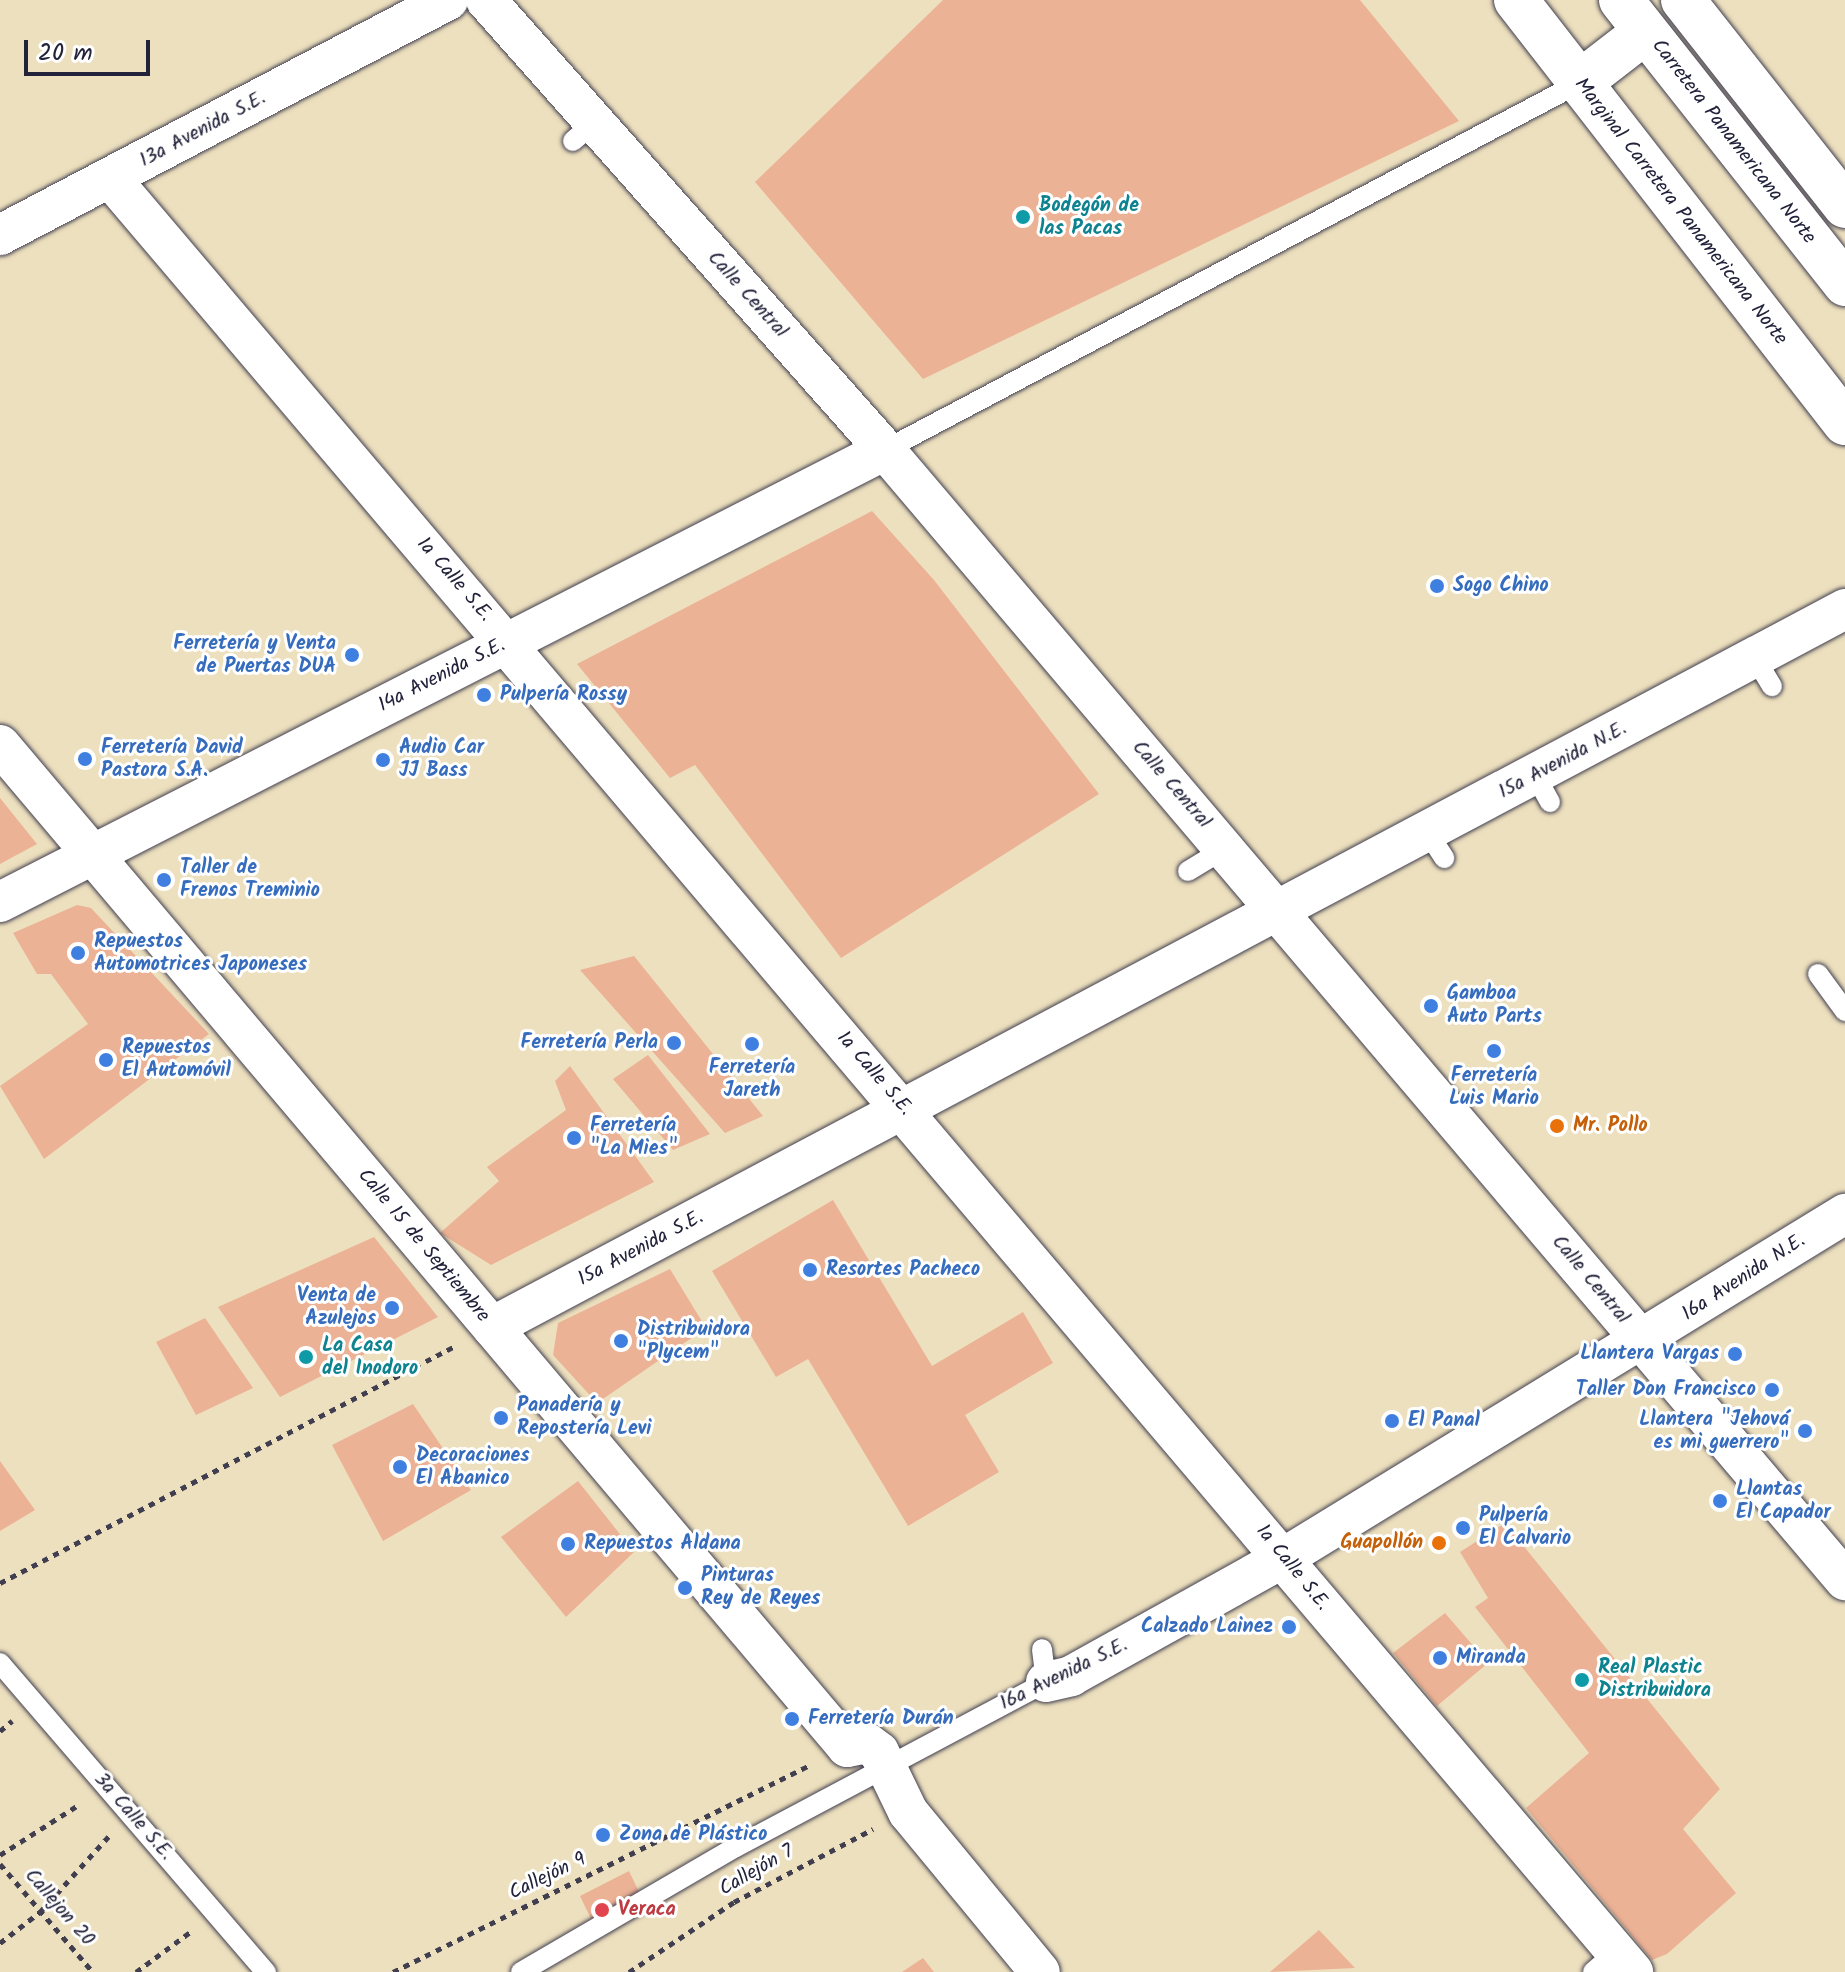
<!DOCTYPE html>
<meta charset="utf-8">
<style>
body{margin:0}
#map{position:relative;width:1845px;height:1972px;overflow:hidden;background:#ede0be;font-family:Kalam,sans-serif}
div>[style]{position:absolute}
.building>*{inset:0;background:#ecb295}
.path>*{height:5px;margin-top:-2.5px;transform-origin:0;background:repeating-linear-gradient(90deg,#403e4f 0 6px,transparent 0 12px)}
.roads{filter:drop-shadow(0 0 2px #403e4f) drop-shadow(0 0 2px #403e4f)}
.service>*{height:20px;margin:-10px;padding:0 10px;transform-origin:10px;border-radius:10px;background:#fff}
.minor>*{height:40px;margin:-20px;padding:0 20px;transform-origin:20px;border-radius:20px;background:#fff}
.tertiary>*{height:44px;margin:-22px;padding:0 22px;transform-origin:22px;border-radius:22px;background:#fff}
.trunk>*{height:44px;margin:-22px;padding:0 22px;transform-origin:22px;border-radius:22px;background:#fff}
.dots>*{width:22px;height:22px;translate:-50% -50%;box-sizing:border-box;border:4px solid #fff;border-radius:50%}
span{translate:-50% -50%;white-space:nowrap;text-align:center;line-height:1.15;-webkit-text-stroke:6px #fff;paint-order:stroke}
.street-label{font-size:20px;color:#22223b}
.culture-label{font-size:20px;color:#0d838f;font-weight:700}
.left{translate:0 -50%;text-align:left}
.shop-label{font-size:20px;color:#366cbe;font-weight:700}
.right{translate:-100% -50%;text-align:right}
.food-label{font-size:20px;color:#c56008;font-weight:700}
.health-label{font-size:20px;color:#be3a42;font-weight:700}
.scale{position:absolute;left:24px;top:40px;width:126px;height:36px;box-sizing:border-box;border:4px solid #22223b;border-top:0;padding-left:10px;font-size:24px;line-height:28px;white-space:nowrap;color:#22223b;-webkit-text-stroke:6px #fff;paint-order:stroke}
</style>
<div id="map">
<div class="building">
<div style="clip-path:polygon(943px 0,1360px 0,1459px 121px,923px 379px,755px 182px)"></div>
<div style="clip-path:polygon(872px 511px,934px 580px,1099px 794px,841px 958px,695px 765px,670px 778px,577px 664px)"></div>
<div style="clip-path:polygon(0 798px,37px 844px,0 864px)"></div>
<div style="clip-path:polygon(77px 905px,91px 908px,209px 1034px,44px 1159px,0 1086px,88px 1024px,51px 974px,37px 974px,13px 933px)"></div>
<div style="clip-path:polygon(634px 956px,763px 1116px,725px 1133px,580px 970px)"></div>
<div style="clip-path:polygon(648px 1055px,710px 1134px,673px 1150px,613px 1079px)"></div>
<div style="clip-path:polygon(570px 1066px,654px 1182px,491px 1265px,440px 1233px,499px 1181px,487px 1167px,566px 1110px,555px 1081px)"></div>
<div style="clip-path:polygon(833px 1200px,932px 1366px,1023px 1312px,1053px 1363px,965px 1415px,999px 1472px,908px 1526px,808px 1359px,776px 1377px,712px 1271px)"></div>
<div style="clip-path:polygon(374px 1237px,438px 1317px,280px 1397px,218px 1307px)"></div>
<div style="clip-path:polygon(670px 1269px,706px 1328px,597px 1403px,553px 1355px,558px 1323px)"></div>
<div style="clip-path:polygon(205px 1318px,253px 1388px,196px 1415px,156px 1342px)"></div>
<div style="clip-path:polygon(413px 1404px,471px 1490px,383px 1541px,332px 1445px)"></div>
<div style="clip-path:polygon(0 1461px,35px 1510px,0 1531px)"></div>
<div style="clip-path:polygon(578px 1481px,634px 1552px,566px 1617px,501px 1537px)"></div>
<div style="clip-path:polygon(1505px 1523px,1720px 1789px,1683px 1829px,1736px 1893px,1667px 1954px,1652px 1960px,1526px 1808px,1589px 1753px,1475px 1607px,1488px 1598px,1460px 1552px)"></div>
<div style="clip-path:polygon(1445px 1613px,1488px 1663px,1437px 1706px,1393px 1653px)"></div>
<div style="clip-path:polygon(629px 1871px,641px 1896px,593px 1923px,580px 1896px)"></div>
<div style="clip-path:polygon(1319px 1930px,1355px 1968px,1270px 1972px)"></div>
<div style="clip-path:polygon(923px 1958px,934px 1972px,902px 1972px)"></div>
</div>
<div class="path">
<div style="left:0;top:1583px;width:515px;rotate:-27.51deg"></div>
<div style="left:0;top:1731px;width:16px;rotate:-40deg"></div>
<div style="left:0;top:1855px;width:95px;rotate:-32.5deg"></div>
<div style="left:0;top:1864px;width:143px;rotate:49.3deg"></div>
<div style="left:0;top:1943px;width:51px;rotate:-37.8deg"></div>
<div style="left:40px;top:1912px;width:103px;rotate:-47.8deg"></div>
<div style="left:136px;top:1972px;width:67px;rotate:-36.5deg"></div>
<div style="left:393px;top:1972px;width:463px;rotate:-26.4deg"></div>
<div style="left:629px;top:1972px;width:126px;rotate:-33.7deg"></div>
<div style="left:734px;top:1902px;width:157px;rotate:-27.7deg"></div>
</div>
<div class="roads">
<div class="service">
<div style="left:573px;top:141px;width:28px;rotate:-41deg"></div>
<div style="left:885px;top:450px;width:785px;rotate:-27.87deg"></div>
<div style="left:1755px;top:658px;width:33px;rotate:59deg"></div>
<div style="left:1535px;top:775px;width:31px;rotate:61deg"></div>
<div style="left:1428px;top:833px;width:30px;rotate:57deg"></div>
<div style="left:1188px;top:871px;width:44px;rotate:-31.2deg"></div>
<div style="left:1818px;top:974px;width:46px;rotate:53.9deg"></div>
<div style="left:0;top:1663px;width:408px;rotate:49.3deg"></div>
<div style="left:521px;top:1972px;width:249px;rotate:-30.2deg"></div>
<div style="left:736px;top:1847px;width:351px;rotate:-28deg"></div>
<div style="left:1046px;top:1682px;width:33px;rotate:-97deg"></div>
<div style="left:1593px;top:1972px;width:30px;rotate:-41deg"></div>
</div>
<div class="minor">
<div style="left:486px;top:0;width:601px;rotate:48.44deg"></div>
<div style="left:885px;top:450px;width:1483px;rotate:49.65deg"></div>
<div style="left:111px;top:179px;width:2352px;rotate:49.67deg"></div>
<div style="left:0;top:235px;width:506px;rotate:-27.68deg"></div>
<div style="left:0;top:745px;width:1312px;rotate:49.79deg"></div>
<div style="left:847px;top:1747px;width:20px;rotate:-11deg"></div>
<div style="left:867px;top:1743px;width:15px;rotate:37deg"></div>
<div style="left:879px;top:1752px;width:67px;rotate:64.2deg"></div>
<div style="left:908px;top:1812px;width:207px;rotate:50.5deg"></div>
<div style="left:0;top:902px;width:994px;rotate:-27.05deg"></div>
<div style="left:492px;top:1327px;width:1532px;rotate:-27.95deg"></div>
<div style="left:1046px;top:1682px;width:26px;rotate:-13deg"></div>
<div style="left:1071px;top:1676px;width:245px;rotate:-29.1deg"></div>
<div style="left:1285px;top:1557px;width:657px;rotate:-31.49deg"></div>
</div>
<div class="tertiary">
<div style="left:1516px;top:0;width:536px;rotate:52.13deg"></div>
</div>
<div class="trunk">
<div style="left:1621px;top:0;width:362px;rotate:51.7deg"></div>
<div style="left:1683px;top:0;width:262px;rotate:51.8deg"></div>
<div style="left:1579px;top:83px;width:83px;rotate:-37.7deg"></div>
</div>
</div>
<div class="dots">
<div style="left:1023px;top:217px;background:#0f9aa8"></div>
<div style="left:1437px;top:586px;background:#3f7fe0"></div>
<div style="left:352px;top:655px;background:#3f7fe0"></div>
<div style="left:484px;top:695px;background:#3f7fe0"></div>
<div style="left:85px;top:759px;background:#3f7fe0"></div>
<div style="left:383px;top:760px;background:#3f7fe0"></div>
<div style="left:164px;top:880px;background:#3f7fe0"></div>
<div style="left:78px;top:953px;background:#3f7fe0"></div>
<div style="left:1431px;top:1006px;background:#3f7fe0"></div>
<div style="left:674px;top:1043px;background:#3f7fe0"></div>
<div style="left:752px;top:1044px;background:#3f7fe0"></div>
<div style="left:1494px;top:1051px;background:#3f7fe0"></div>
<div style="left:106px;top:1060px;background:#3f7fe0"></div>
<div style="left:1557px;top:1126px;background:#e8710a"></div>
<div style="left:574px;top:1138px;background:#3f7fe0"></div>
<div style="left:810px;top:1270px;background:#3f7fe0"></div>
<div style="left:392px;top:1308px;background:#3f7fe0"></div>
<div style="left:621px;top:1341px;background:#3f7fe0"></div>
<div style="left:1735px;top:1354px;background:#3f7fe0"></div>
<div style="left:306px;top:1357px;background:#0f9aa8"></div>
<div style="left:1772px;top:1390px;background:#3f7fe0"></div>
<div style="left:501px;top:1418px;background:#3f7fe0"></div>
<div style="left:1392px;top:1421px;background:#3f7fe0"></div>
<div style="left:1805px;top:1431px;background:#3f7fe0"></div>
<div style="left:400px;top:1467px;background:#3f7fe0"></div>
<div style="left:1720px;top:1501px;background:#3f7fe0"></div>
<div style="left:1463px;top:1528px;background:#3f7fe0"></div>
<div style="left:1439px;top:1543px;background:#e8710a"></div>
<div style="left:568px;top:1544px;background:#3f7fe0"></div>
<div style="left:685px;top:1588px;background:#3f7fe0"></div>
<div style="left:1289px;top:1627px;background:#3f7fe0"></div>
<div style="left:1440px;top:1658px;background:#3f7fe0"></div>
<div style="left:1582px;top:1680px;background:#0f9aa8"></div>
<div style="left:792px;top:1719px;background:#3f7fe0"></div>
<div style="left:603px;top:1835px;background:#3f7fe0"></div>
<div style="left:602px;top:1910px;background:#e0444e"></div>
</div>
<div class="street-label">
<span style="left:203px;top:130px;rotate:-28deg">13a Avenida S.E.</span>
<span style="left:1733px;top:142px;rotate:52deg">Carretera Panamericana Norte</span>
<span style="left:1680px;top:212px;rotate:52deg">Marginal Carretera Panamericana Norte</span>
<span style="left:747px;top:295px;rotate:48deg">Calle Central</span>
<span style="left:454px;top:580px;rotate:49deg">1a Calle S.E.</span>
<span style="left:442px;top:676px;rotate:-27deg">14a Avenida S.E.</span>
<span style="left:1563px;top:761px;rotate:-28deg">15a Avenida N.E.</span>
<span style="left:1171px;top:785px;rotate:49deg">Calle Central</span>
<span style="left:874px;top:1074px;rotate:49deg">1a Calle S.E.</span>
<span style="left:423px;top:1246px;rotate:50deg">Calle 15 de Septiembre</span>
<span style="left:641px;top:1249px;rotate:-28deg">15a Avenida S.E.</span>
<span style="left:1744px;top:1278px;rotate:-33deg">16a Avenida N.E.</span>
<span style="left:1590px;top:1280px;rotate:50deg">Calle Central</span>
<span style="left:1292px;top:1568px;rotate:51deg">1a Calle S.E.</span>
<span style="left:1064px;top:1675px;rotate:-26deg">16a Avenida S.E.</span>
<span style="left:133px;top:1817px;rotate:49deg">3a Calle S.E.</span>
<span style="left:757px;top:1871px;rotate:-30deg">Callejón 7</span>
<span style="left:548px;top:1877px;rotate:-26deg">Callejón 9</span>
<span style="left:59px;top:1908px;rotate:49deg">Callejon 20</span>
</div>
<div class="culture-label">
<span class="left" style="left:1039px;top:218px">Bodegón de<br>las Pacas</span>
<span class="left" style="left:322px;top:1358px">La Casa<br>del Inodoro</span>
<span class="left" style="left:1598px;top:1680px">Real Plastic<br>Distribuidora</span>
</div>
<div class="shop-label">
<span class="left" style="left:1453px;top:586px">Sogo Chino</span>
<span class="right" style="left:336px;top:656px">Ferretería y Venta<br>de Puertas DUA</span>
<span class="left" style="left:500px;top:695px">Pulpería Rossy</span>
<span class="left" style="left:101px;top:760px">Ferretería David<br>Pastora S.A.</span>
<span class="left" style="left:399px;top:760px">Audio Car<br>JJ Bass</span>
<span class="left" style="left:180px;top:880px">Taller de<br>Frenos Treminio</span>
<span class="left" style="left:94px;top:954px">Repuestos<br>Automotrices Japoneses</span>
<span class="left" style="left:1447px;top:1006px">Gamboa<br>Auto Parts</span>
<span class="right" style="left:658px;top:1043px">Ferretería Perla</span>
<span class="left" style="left:122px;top:1060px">Repuestos<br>El Automóvil</span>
<span style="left:752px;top:1080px">Ferretería<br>Jareth</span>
<span style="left:1494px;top:1088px">Ferretería<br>Luis Mario</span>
<span class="left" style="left:590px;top:1138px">Ferretería<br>"La Mies"</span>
<span class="left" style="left:826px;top:1270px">Resortes Pacheco</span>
<span class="right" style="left:376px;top:1308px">Venta de<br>Azulejos</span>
<span class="left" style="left:637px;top:1342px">Distribuidora<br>"Plycem"</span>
<span class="right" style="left:1719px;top:1354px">Llantera Vargas</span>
<span class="right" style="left:1756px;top:1390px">Taller Don Francisco</span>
<span class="left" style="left:517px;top:1418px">Panadería y<br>Repostería Levi</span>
<span class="right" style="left:1789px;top:1432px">Llantera "Jehová<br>es mi guerrero"</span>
<span class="left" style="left:1408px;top:1421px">El Panal</span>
<span class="left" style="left:416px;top:1468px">Decoraciones<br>El Abanico</span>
<span class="left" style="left:1736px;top:1502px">Llantas<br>El Capador</span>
<span class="left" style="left:1479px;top:1528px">Pulpería<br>El Calvario</span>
<span class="left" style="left:584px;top:1544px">Repuestos Aldana</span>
<span class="left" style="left:701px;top:1588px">Pinturas<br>Rey de Reyes</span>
<span class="right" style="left:1273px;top:1627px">Calzado Lainez</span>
<span class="left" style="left:1456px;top:1658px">Miranda</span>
<span class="left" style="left:808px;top:1719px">Ferretería Durán</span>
<span class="left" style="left:619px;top:1835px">Zona de Plástico</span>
</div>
<div class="food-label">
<span class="left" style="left:1573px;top:1126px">Mr. Pollo</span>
<span class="right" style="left:1423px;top:1543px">Guapollón</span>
</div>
<div class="health-label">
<span class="left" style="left:618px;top:1910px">Veraca</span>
</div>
<div class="scale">20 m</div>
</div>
